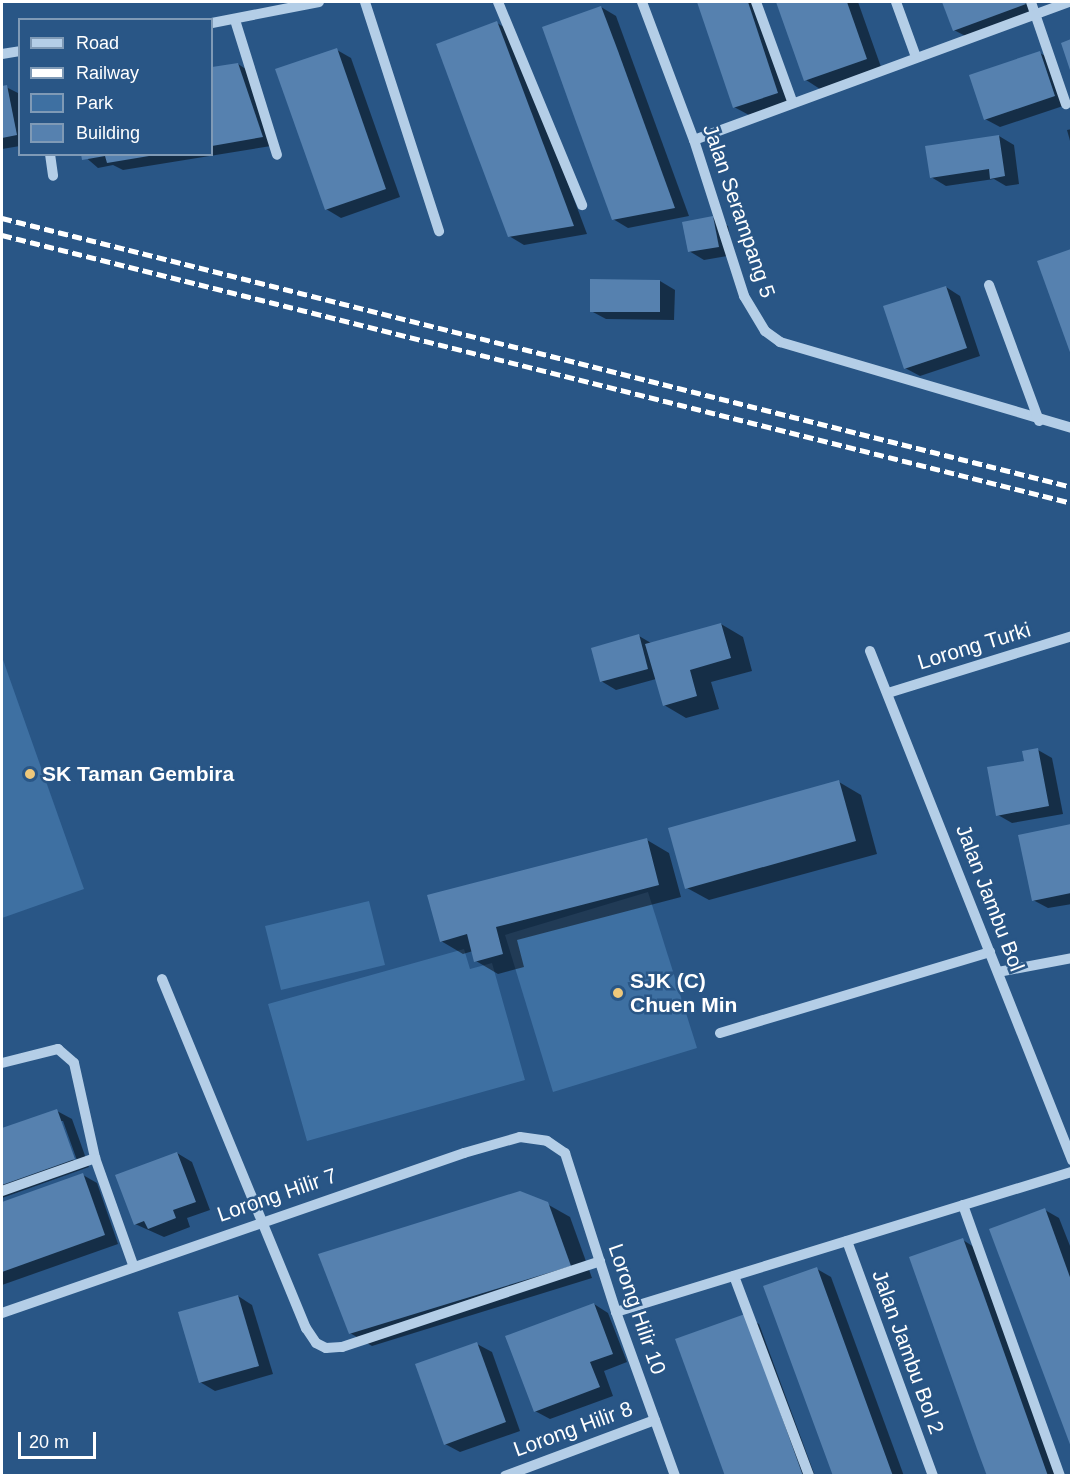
<!DOCTYPE html>
<style>
body{margin:0}
#map{position:relative;width:1073px;height:1477px;overflow:hidden;background:#295686;font-family:Helvetica,sans-serif}
div>[style]{position:absolute}
.green>*{inset:0;background:#3e70a2}
.shadow>*{inset:0;background:#0007}
.building>*{inset:0;background:#5681af}
.minor>*{height:10px;margin:-5px;padding:0 5px;transform-origin:5px;border-radius:5px;background:#b4cee7}
.rail>*{height:4.5px;margin-top:-2.25px;transform-origin:0;background:repeating-linear-gradient(90deg,#fff 0 10px,transparent 0 14.5px)}
.dots>*{width:16px;height:16px;translate:-50% -50%;box-sizing:border-box;border:3px solid #295686;border-radius:50%}
span{translate:-50% -50%;white-space:nowrap;text-align:center;line-height:1.15;-webkit-text-stroke:5px #295686;paint-order:stroke}
.street-label{font-size:21px;color:#fff}
.poi-label{font-size:21px;color:#fff;font-weight:700}
.left{translate:0 -50%;text-align:left}
.frame{position:absolute;inset:0;border:3px solid #fff;pointer-events:none}
.legend{position:absolute;left:18px;top:18px;width:195px;height:138px;box-sizing:border-box;background:#295686;border:2px solid #7f9ab6;margin:0;padding:8px 10px;list-style:none;font-size:18px;color:#fff}
.legend li{display:flex;align-items:center;gap:12px;height:30px}
.legend b{width:30px;border:2px solid #7f9ab6}
.scale{position:absolute;left:18px;top:1432px;width:78px;height:27px;box-sizing:border-box;border:3px solid #fff;border-top:0;padding-left:8px;font-size:18px;line-height:21px;white-space:nowrap;color:#fff;-webkit-text-stroke:4px #295686;paint-order:stroke}
</style>
<div id="map">
<div class="green">
<div style="clip-path:polygon(2px 657px,84px 889px,2px 918px)"></div>
<div style="clip-path:polygon(648px 892px,697px 1048px,553px 1092px,505px 935px)"></div>
<div style="clip-path:polygon(369px 901px,385px 965px,281px 990px,265px 926px)"></div>
<div style="clip-path:polygon(464px 949px,470px 969px,492px 963px,525px 1080px,307px 1141px,268px 1004px)"></div>
</div>
<div class="shadow">
<div style="clip-path:polygon(699px 2px,759px 2px,792px 101px,749px 115px,734px 107px)"></div>
<div style="clip-path:polygon(778px 2px,858px 2px,881px 67px,820px 89px,806px 80px)"></div>
<div style="clip-path:polygon(944px 2px,1036px 2px,1040px 12px,969px 38px,954px 30px)"></div>
<div style="clip-path:polygon(601px 7px,616px 16px,689px 216px,628px 228px,613px 219px)"></div>
<div style="clip-path:polygon(497px 23px,511px 31px,587px 234px,524px 245px,509px 236px)"></div>
<div style="clip-path:polygon(337px 50px,351px 58px,400px 197px,341px 218px,326px 209px)"></div>
<div style="clip-path:polygon(1040px 53px,1054px 61px,1069px 104px,1000px 127px,985px 119px)"></div>
<div style="clip-path:polygon(238px 64px,252px 73px,277px 145px,123px 170px,113px 165px,98px 168px,83px 155px,69px 154px,212px 154px,212px 68px)"></div>
<div style="clip-path:polygon(6px 87px,20px 94px,20px 146px,2px 149px,2px 88px)"></div>
<div style="clip-path:polygon(1072px 129px,1072px 148px,1067px 130px)"></div>
<div style="clip-path:polygon(999px 136px,1014px 145px,1019px 184px,1006px 186px,994px 179px,946px 186px,931px 177px)"></div>
<div style="clip-path:polygon(713px 218px,728px 226px,733px 255px,704px 260px,689px 251px)"></div>
<div style="clip-path:polygon(1072px 251px,1072px 352px,1039px 262px)"></div>
<div style="clip-path:polygon(660px 281px,675px 290px,674px 320px,606px 319px,591px 311px)"></div>
<div style="clip-path:polygon(946px 287px,960px 296px,980px 356px,920px 376px,905px 368px)"></div>
<div style="clip-path:polygon(721px 624px,743px 637px,752px 671px,711px 682px,719px 709px,686px 718px,664px 705px,656px 679px,616px 690px,601px 681px,639px 636px,651px 643px)"></div>
<div style="clip-path:polygon(1038px 750px,1052px 758px,1063px 814px,1012px 823px,998px 815px,1026px 762px)"></div>
<div style="clip-path:polygon(839px 782px,861px 795px,877px 854px,709px 900px,687px 888px)"></div>
<div style="clip-path:polygon(1072px 826px,1072px 904px,1048px 908px,1033px 900px,1020px 836px)"></div>
<div style="clip-path:polygon(647px 840px,669px 853px,681px 897px,517px 940px,524px 967px,498px 974px,476px 961px,473px 951px,463px 954px,441px 941px)"></div>
<div style="clip-path:polygon(evenodd,57px 1111px,72px 1119px,89px 1167px,2px 1198px,2px 1130px,57px 1111px,60px 1121px,63px 1121px,79px 1166px,76px 1167px,60px 1121px)"></div>
<div style="clip-path:polygon(177px 1153px,192px 1162px,210px 1210px,187px 1218px,190px 1227px,164px 1237px,135px 1224px)"></div>
<div style="clip-path:polygon(83px 1175px,97px 1183px,118px 1244px,2px 1285px,2px 1203px)"></div>
<div style="clip-path:polygon(547px 1204px,570px 1217px,592px 1278px,372px 1346px,350px 1333px)"></div>
<div style="clip-path:polygon(1045px 1210px,1059px 1218px,1072px 1251px,1072px 1443px,991px 1230px)"></div>
<div style="clip-path:polygon(963px 1240px,977px 1249px,1058px 1476px,988px 1476px)"></div>
<div style="clip-path:polygon(817px 1269px,831px 1277px,904px 1476px,834px 1476px)"></div>
<div style="clip-path:polygon(238px 1296px,252px 1305px,273px 1374px,215px 1391px,200px 1382px)"></div>
<div style="clip-path:polygon(594px 1304px,608px 1313px,627px 1362px,604px 1371px,613px 1396px,550px 1419px,535px 1411px)"></div>
<div style="clip-path:polygon(744px 1316px,759px 1324px,815px 1476px,726px 1476px)"></div>
<div style="clip-path:polygon(477px 1344px,492px 1352px,520px 1431px,460px 1452px,445px 1444px)"></div>
</div>
<div class="building">
<div style="clip-path:polygon(697px 2px,748px 2px,778px 93px,733px 108px)"></div>
<div style="clip-path:polygon(776px 2px,847px 2px,867px 59px,804px 81px)"></div>
<div style="clip-path:polygon(942px 2px,1025px 2px,1026px 4px,953px 31px)"></div>
<div style="clip-path:polygon(601px 6px,618px 51px,675px 208px,612px 220px,575px 119px,542px 27px)"></div>
<div style="clip-path:polygon(497px 21px,549px 159px,574px 226px,508px 237px,470px 136px,436px 44px)"></div>
<div style="clip-path:polygon(1071px 39px,1071px 73px,1061px 43px)"></div>
<div style="clip-path:polygon(337px 48px,386px 189px,325px 210px,275px 69px)"></div>
<div style="clip-path:polygon(1040px 51px,1055px 96px,984px 120px,969px 75px)"></div>
<div style="clip-path:polygon(238px 63px,263px 137px,212px 146px,212px 67px)"></div>
<div style="clip-path:polygon(7px 85px,17px 135px,2px 138px,2px 86px)"></div>
<div style="clip-path:polygon(999px 135px,1005px 176px,990px 179px,989px 169px,930px 178px,925px 146px)"></div>
<div style="clip-path:polygon(81px 154px,149px 154px,149px 156px,107px 163px,105px 156px,82px 160px)"></div>
<div style="clip-path:polygon(713px 216px,719px 247px,688px 252px,682px 222px)"></div>
<div style="clip-path:polygon(1071px 249px,1071px 355px,1037px 261px)"></div>
<div style="clip-path:polygon(590px 279px,660px 280px,660px 312px,590px 312px)"></div>
<div style="clip-path:polygon(946px 286px,967px 348px,904px 369px,883px 306px)"></div>
<div style="clip-path:polygon(721px 623px,731px 658px,690px 670px,697px 696px,663px 706px,645px 644px)"></div>
<div style="clip-path:polygon(639px 634px,648px 669px,600px 682px,591px 648px)"></div>
<div style="clip-path:polygon(1038px 748px,1049px 806px,996px 816px,987px 767px,1024px 761px,1022px 751px)"></div>
<div style="clip-path:polygon(839px 780px,856px 841px,685px 889px,668px 828px)"></div>
<div style="clip-path:polygon(1071px 824px,1071px 893px,1032px 901px,1018px 835px)"></div>
<div style="clip-path:polygon(647px 838px,659px 885px,496px 927px,503px 954px,474px 962px,467px 934px,440px 942px,427px 895px)"></div>
<div style="clip-path:polygon(57px 1109px,75px 1159px,2px 1185px,2px 1128px)"></div>
<div style="clip-path:polygon(177px 1152px,196px 1202px,173px 1210px,176px 1218px,148px 1229px,144px 1221px,134px 1225px,115px 1175px)"></div>
<div style="clip-path:polygon(83px 1173px,105px 1235px,2px 1272px,2px 1202px)"></div>
<div style="clip-path:polygon(520px 1191px,548px 1202px,571px 1266px,349px 1334px,318px 1254px)"></div>
<div style="clip-path:polygon(1045px 1208px,1071px 1280px,1071px 1447px,989px 1229px)"></div>
<div style="clip-path:polygon(963px 1238px,983px 1293px,1048px 1476px,987px 1476px,977px 1449px,909px 1257px)"></div>
<div style="clip-path:polygon(817px 1267px,874px 1424px,893px 1476px,833px 1476px,763px 1286px)"></div>
<div style="clip-path:polygon(238px 1295px,259px 1366px,199px 1383px,178px 1312px)"></div>
<div style="clip-path:polygon(594px 1303px,613px 1354px,590px 1362px,600px 1387px,534px 1412px,505px 1336px)"></div>
<div style="clip-path:polygon(745px 1314px,803px 1476px,725px 1476px,675px 1339px)"></div>
<div style="clip-path:polygon(477px 1342px,506px 1422px,444px 1445px,415px 1364px)"></div>
</div>
<div class="minor">
<div style="left:365px;top:2px;width:241px;rotate:72.1deg"></div>
<div style="left:498px;top:2px;width:220px;rotate:67.5deg"></div>
<div style="left:642px;top:2px;width:147px;rotate:69.4deg"></div>
<div style="left:694px;top:140px;width:164px;rotate:72.2deg"></div>
<div style="left:744px;top:296px;width:41px;rotate:59deg"></div>
<div style="left:765px;top:331px;width:19px;rotate:36deg"></div>
<div style="left:780px;top:342px;width:304px;rotate:16.4deg"></div>
<div style="left:756px;top:2px;width:105px;rotate:70deg"></div>
<div style="left:896px;top:2px;width:59px;rotate:70deg"></div>
<div style="left:1031px;top:2px;width:108px;rotate:71.1deg"></div>
<div style="left:235px;top:20px;width:141px;rotate:72.7deg"></div>
<div style="left:212px;top:23px;width:109px;rotate:-11.1deg"></div>
<div style="left:2px;top:54px;width:18px;rotate:-9deg"></div>
<div style="left:694px;top:140px;width:400px;rotate:-20.2deg"></div>
<div style="left:50px;top:154px;width:22px;rotate:82deg"></div>
<div style="left:989px;top:285px;width:145px;rotate:69.8deg"></div>
<div style="left:870px;top:651px;width:548px;rotate:68.35deg"></div>
<div style="left:888px;top:693px;width:193px;rotate:-17.2deg"></div>
<div style="left:998px;top:972px;width:75px;rotate:-10.7deg"></div>
<div style="left:162px;top:979px;width:378px;rotate:67.6deg"></div>
<div style="left:306px;top:1328px;width:18px;rotate:56deg"></div>
<div style="left:316px;top:1343px;width:11px;rotate:27deg"></div>
<div style="left:326px;top:1348px;width:16px;rotate:-4deg"></div>
<div style="left:342px;top:1347px;width:272px;rotate:-18.4deg"></div>
<div style="left:720px;top:1033px;width:282px;rotate:-16.7deg"></div>
<div style="left:2px;top:1063px;width:58px;rotate:-14deg"></div>
<div style="left:58px;top:1049px;width:21px;rotate:41deg"></div>
<div style="left:74px;top:1063px;width:97px;rotate:77.5deg"></div>
<div style="left:95px;top:1158px;width:114px;rotate:70.4deg"></div>
<div style="left:2px;top:1191px;width:99px;rotate:-19.5deg"></div>
<div style="left:963px;top:1205px;width:288px;rotate:70.3deg"></div>
<div style="left:847px;top:1241px;width:250px;rotate:69.9deg"></div>
<div style="left:734px;top:1276px;width:214px;rotate:69.4deg"></div>
<div style="left:616px;top:1312px;width:477px;rotate:-17.1deg"></div>
<div style="left:2px;top:1313px;width:489px;rotate:-19.1deg"></div>
<div style="left:464px;top:1153px;width:58px;rotate:-15.9deg"></div>
<div style="left:520px;top:1137px;width:27px;rotate:8deg"></div>
<div style="left:547px;top:1141px;width:22px;rotate:34deg"></div>
<div style="left:565px;top:1153px;width:167px;rotate:72.2deg"></div>
<div style="left:616px;top:1312px;width:174px;rotate:70.2deg"></div>
<div style="left:505px;top:1476px;width:160px;rotate:-20.5deg"></div>
</div>
<div class="rail">
<div style="left:2px;top:218px;width:1103px;rotate:14.11deg"></div>
<div style="left:2px;top:235px;width:1103px;rotate:14.06deg"></div>
</div>
<div class="dots">
<div style="left:30px;top:774px;background:#eec87b"></div>
<div style="left:618px;top:993px;background:#eec87b"></div>
</div>
<div class="street-label">
<span style="left:739px;top:211px;rotate:71deg">Jalan Serampang 5</span>
<span style="left:974px;top:646px;rotate:-17deg">Lorong Turki</span>
<span style="left:990px;top:898px;rotate:69deg">Jalan Jambu Bol</span>
<span style="left:277px;top:1195px;rotate:-19deg">Lorong Hilir 7</span>
<span style="left:637px;top:1309px;rotate:71deg">Lorong Hilir 10</span>
<span style="left:908px;top:1352px;rotate:70deg">Jalan Jambu Bol 2</span>
<span style="left:573px;top:1429px;rotate:-20deg">Lorong Hilir 8</span>
</div>
<div class="poi-label">
<span class="left" style="left:42px;top:774px">SK Taman Gembira</span>
<span class="left" style="left:630px;top:993px">SJK (C)<br>Chuen Min</span>
</div>
<div class="frame"></div>
<ul class="legend">
<li><b style="height:8px;background:#b4cee7"></b>Road</li>
<li><b style="height:8px;background:#fff"></b>Railway</li>
<li><b style="height:16px;background:#3e70a2"></b>Park</li>
<li><b style="height:16px;background:#5681af"></b>Building</li>
</ul>
<div class="scale">20 m</div>
</div>
